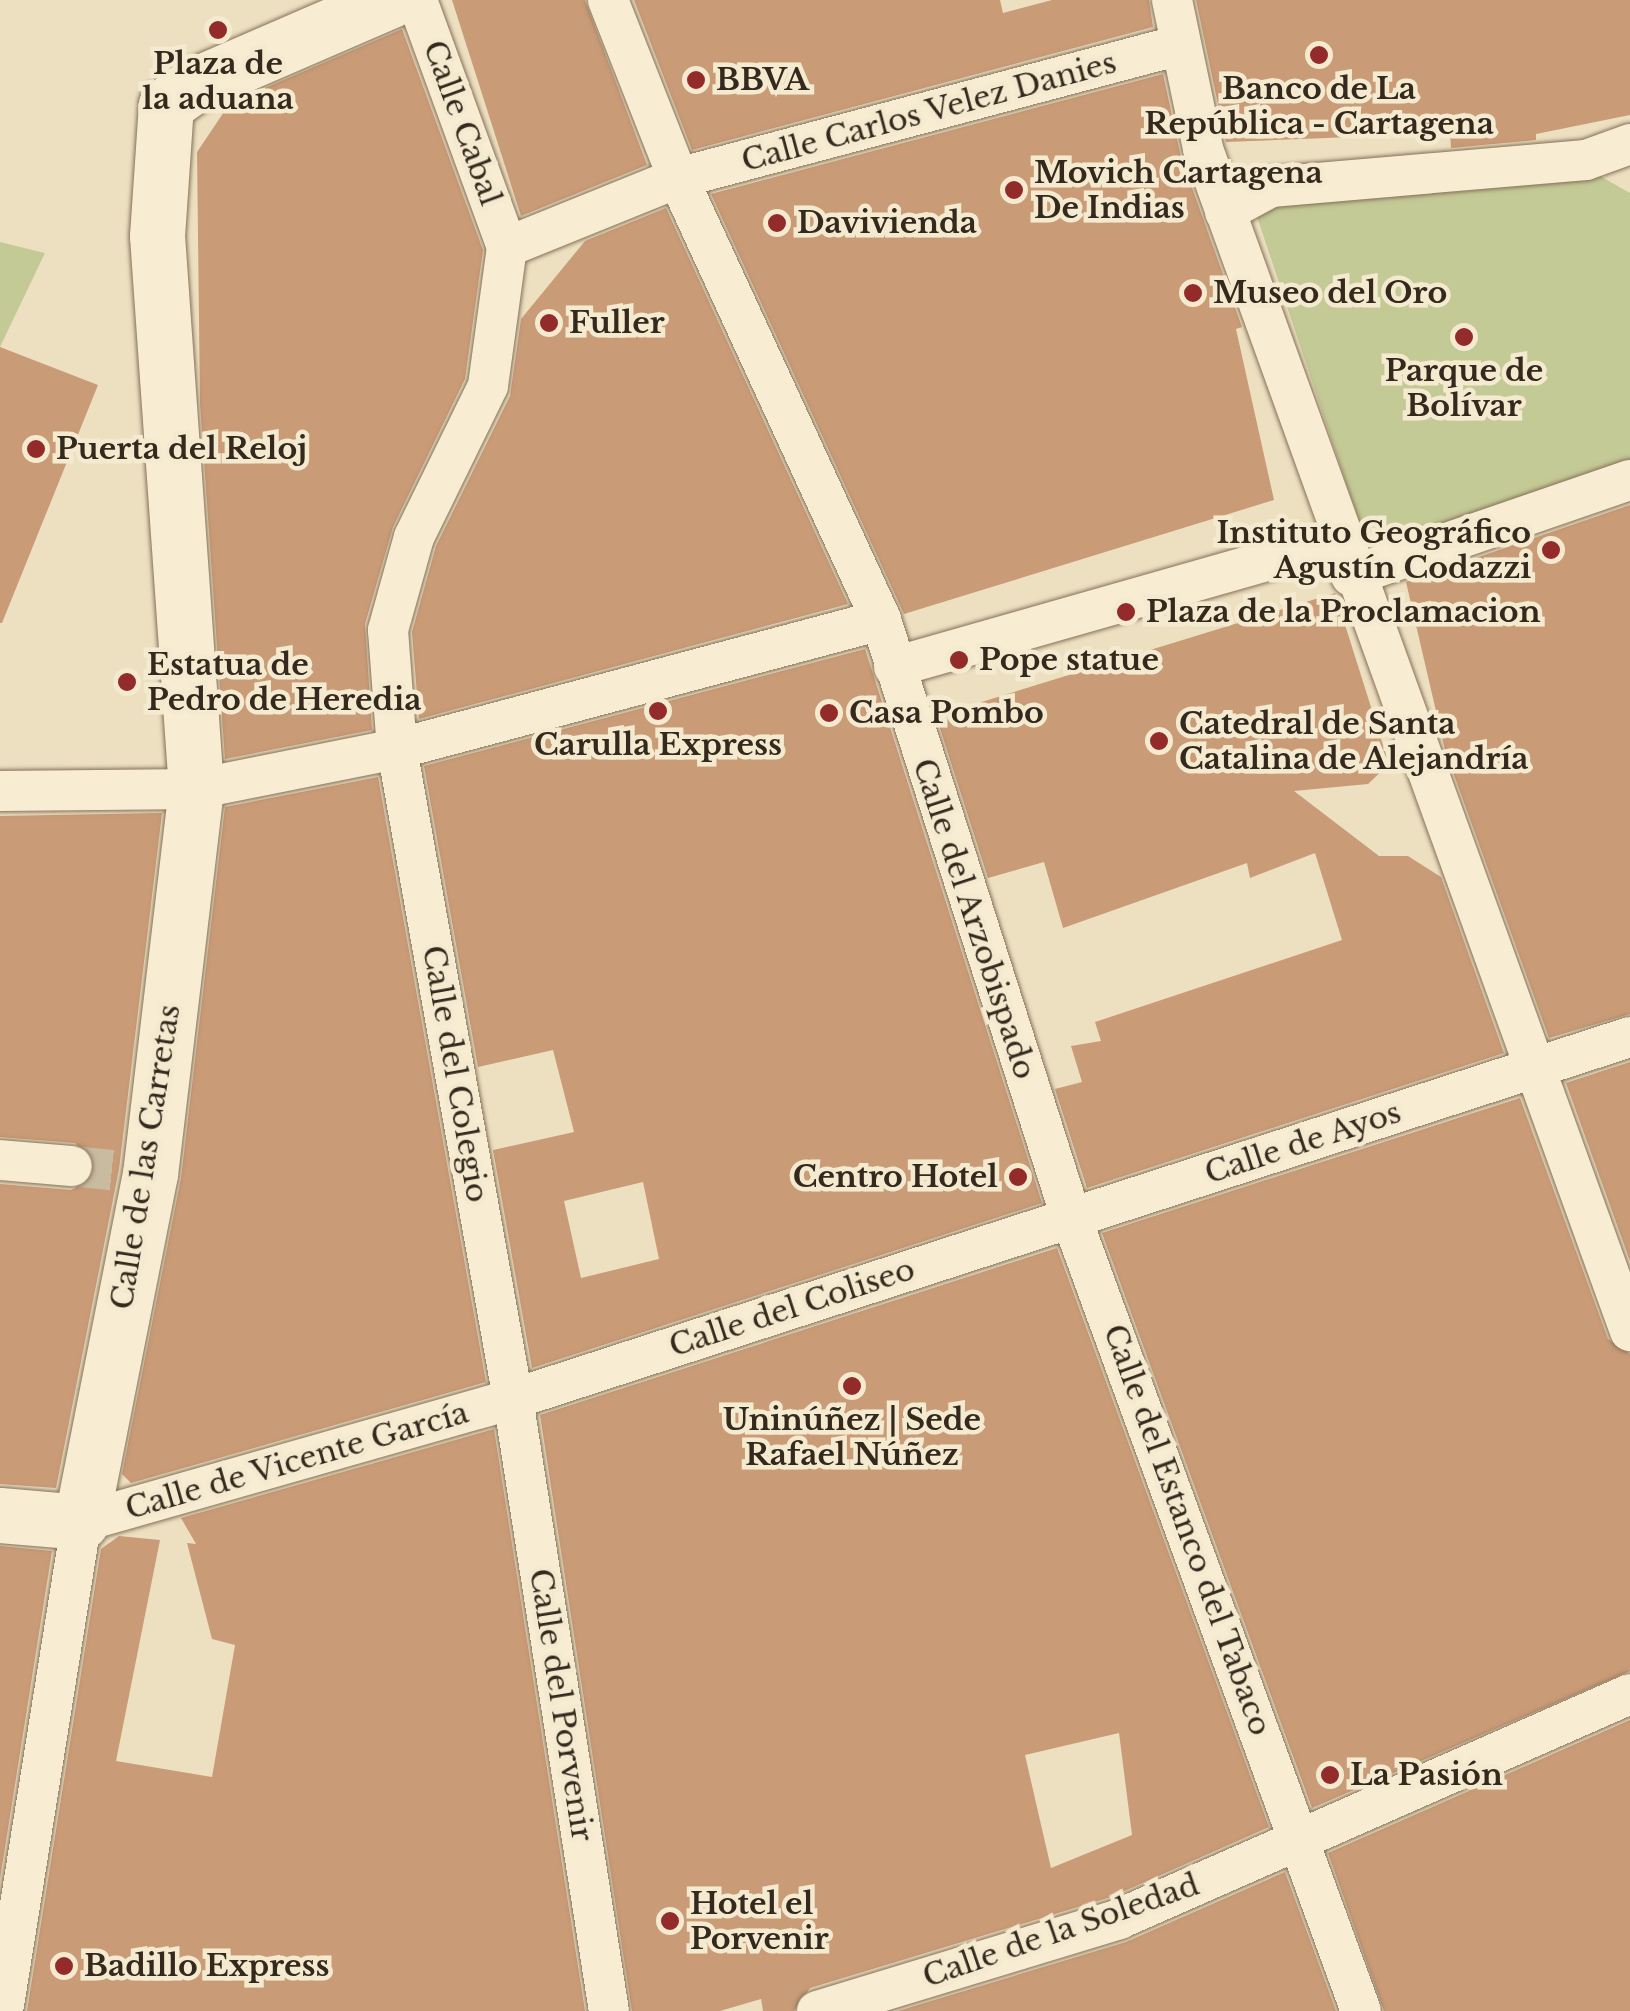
<!DOCTYPE html>
<meta charset="utf-8">
<style>
body{margin:0}
#map{position:relative;width:1630px;height:2011px;overflow:hidden;background:#ede0c1;font-family:"Libre Baskerville",serif}
div>[style]{position:absolute}
.green>*{inset:0;background:#c3ca95}
.building>*{inset:0;background:#ca9b77}
.street-tunnel>*{height:40px;margin-top:-20px;transform-origin:0;background:repeating-linear-gradient(90deg,#c8bba0 0 40px,transparent 0 60px)}
.roads{filter:drop-shadow(0 0 2px #857159) drop-shadow(0 0 2px #857159)}
.street>*{height:40px;margin:-20px;padding:0 20px;transform-origin:20px;border-radius:20px;background:#f8edd3}
.secondary>*{height:55px;margin:-27.5px;padding:0 27.5px;transform-origin:27.5px;border-radius:27.5px;background:#f8edd3}
.dots>*{width:28px;height:28px;translate:-50% -50%;box-sizing:border-box;border:5px solid #f4ead0;border-radius:50%}
span{translate:-50% -50%;white-space:nowrap;text-align:center;line-height:1.15;-webkit-text-stroke:9px #f4ead0;paint-order:stroke}
.poi-label{font-size:30px;color:#35291d;font-weight:700}
.left{translate:0 -50%;text-align:left}
.right{translate:-100% -50%;text-align:right}
.street-label{font-size:30px;color:#35291d}
</style>
<div id="map">
<div class="green">
<div style="clip-path:polygon(1593px 172px,1630px 193px,1630px 471px,1371px 557px,1252px 202px)"></div>
<div style="clip-path:polygon(0 242px,45px 253px,0 347px)"></div>
</div>
<div class="building">
<div style="clip-path:polygon(452px 0,585px 0,647px 165px,521px 216px)"></div>
<div style="clip-path:polygon(634px 0,1000px 0,1003px 13px,1052px 0,1149px 0,1153px 27px,692px 150px)"></div>
<div style="clip-path:polygon(1196px 0,1630px 0,1630px 115px,1536px 134px,1536px 140px,1451px 148px,1450px 133px,1226px 142px)"></div>
<div style="clip-path:polygon(402px 29px,483px 250px,465px 379px,393px 527px,365px 624px,372px 730px,225px 759px,200px 404px,197px 152px,230px 103px)"></div>
<div style="clip-path:polygon(1163px 74px,1181px 157px,1242px 327px,1236px 329px,1274px 500px,904px 614px,711px 194px)"></div>
<div style="clip-path:polygon(666px 208px,848px 604px,419px 719px,412px 632px,436px 546px,510px 396px,521px 319px,585px 241px)"></div>
<div style="clip-path:polygon(0 347px,98px 385px,2px 623px,0 623px)"></div>
<div style="clip-path:polygon(1630px 505px,1630px 1014px,1549px 1038px,1445px 750px,1406px 582px)"></div>
<div style="clip-path:polygon(1335px 593px,1389px 764px,1368px 784px,1294px 791px,1379px 856px,1408px 856px,1441px 877px,1504px 1053px,1087px 1188px,1055px 1089px,1082px 1082px,1071px 1046px,1101px 1041px,1095px 1022px,1342px 940px,1315px 853px,1250px 878px,1247px 863px,1063px 928px,1044px 862px,988px 878px,936px 716px)"></div>
<div style="clip-path:polygon(evenodd,865px 649px,1042px 1203px,532px 1368px,493px 1150px,574px 1132px,553px 1050px,478px 1067px,424px 766px,865px 649px,643px 1182px,659px 1259px,581px 1278px,564px 1201px,643px 1182px)"></div>
<div style="clip-path:polygon(378px 777px,486px 1382px,131px 1483px,122px 1474px,181px 1178px,225px 807px)"></div>
<div style="clip-path:polygon(162px 813px,119px 1169px,56px 1488px,0 1484px,0 1184px,71px 1190px,91px 1180px,96px 1167px,75px 1143px,0 1137px,0 816px)"></div>
<div style="clip-path:polygon(1630px 1062px,1630px 1261px,1566px 1083px)"></div>
<div style="clip-path:polygon(1520px 1098px,1608px 1339px,1630px 1354px,1630px 1671px,1312px 1808px,1102px 1233px)"></div>
<div style="clip-path:polygon(evenodd,1057px 1248px,1269px 1827px,1111px 1897px,810px 1988px,794px 2011px,763px 2011px,761px 1999px,720px 2011px,632px 2011px,540px 1415px,1057px 1248px,1119px 1733px,1132px 1835px,1051px 1868px,1025px 1755px,1119px 1733px)"></div>
<div style="clip-path:polygon(494px 1429px,585px 2011px,27px 2011px,101px 1549px,119px 1536px,160px 1540px,116px 1761px,212px 1777px,235px 1645px,212px 1639px,187px 1543px,196px 1544px,181px 1518px)"></div>
<div style="clip-path:polygon(0 1546px,52px 1551px,0 1879px)"></div>
<div style="clip-path:polygon(1630px 1720px,1630px 2011px,1384px 2011px,1328px 1853px)"></div>
<div style="clip-path:polygon(1285px 1872px,1336px 2011px,898px 2011px,1126px 1942px)"></div>
</div>
<div class="street-tunnel">
<div style="left:72px;top:1166px;width:78px;rotate:5.9deg"></div>
</div>
<div class="roads">
<div class="street">
<div style="left:417px;top:0;width:263px;rotate:70deg"></div>
<div style="left:507px;top:247px;width:140px;rotate:97.8deg"></div>
<div style="left:488px;top:386px;width:168px;rotate:116.1deg"></div>
<div style="left:414px;top:537px;width:97px;rotate:105.6deg"></div>
<div style="left:388px;top:630px;width:119px;rotate:85.7deg"></div>
<div style="left:397px;top:749px;width:660px;rotate:79.88deg"></div>
<div style="left:513px;top:1399px;width:619px;rotate:81.09deg"></div>
<div style="left:608px;top:0;width:191px;rotate:68.5deg"></div>
<div style="left:678px;top:178px;width:486px;rotate:65.3deg"></div>
<div style="left:881px;top:620px;width:627px;rotate:72.35deg"></div>
<div style="left:1071px;top:1217px;width:845px;rotate:69.94deg"></div>
<div style="left:1172px;top:0;width:152px;rotate:78.2deg"></div>
<div style="left:1203px;top:149px;width:1257px;rotate:70.14deg"></div>
<div style="left:1225px;top:212px;width:52px;rotate:-28.5deg"></div>
<div style="left:1271px;top:187px;width:316px;rotate:-4.9deg"></div>
<div style="left:1586px;top:160px;width:47px;rotate:-20deg"></div>
<div style="left:507px;top:247px;width:184px;rotate:-22deg"></div>
<div style="left:678px;top:178px;width:519px;rotate:-14.84deg"></div>
<div style="left:1351px;top:576px;width:295px;rotate:-19deg"></div>
<div style="left:894px;top:667px;width:464px;rotate:-15.9deg"></div>
<div style="left:0;top:791px;width:196px;rotate:-0.6deg"></div>
<div style="left:196px;top:789px;width:205px;rotate:-11.3deg"></div>
<div style="left:397px;top:749px;width:501px;rotate:-14.92deg"></div>
<div style="left:0;top:1160px;width:72px;rotate:4.8deg"></div>
<div style="left:3px;top:2011px;width:495px;rotate:-80.9deg"></div>
<div style="left:81px;top:1522px;width:449px;rotate:-15.9deg"></div>
<div style="left:513px;top:1399px;width:1174px;rotate:-17.96deg"></div>
<div style="left:817px;top:2011px;width:316px;rotate:-16.9deg"></div>
<div style="left:1119px;top:1919px;width:558px;rotate:-23.76deg"></div>
</div>
<div class="secondary">
<div style="left:0;top:1515px;width:81px;rotate:4.9deg"></div>
<div style="left:81px;top:1522px;width:355px;rotate:-78.8deg"></div>
<div style="left:150px;top:1174px;width:388px;rotate:-83.2deg"></div>
<div style="left:196px;top:789px;width:554px;rotate:-94.03deg"></div>
<div style="left:157px;top:236px;width:131px;rotate:-86.1deg"></div>
<div style="left:166px;top:105px;width:32px;rotate:-36deg"></div>
<div style="left:192px;top:86px;width:217px;rotate:-23.4deg"></div>
</div>
</div>
<div class="dots">
<div style="left:218px;top:30px;background:#932b2a"></div>
<div style="left:1319px;top:55px;background:#932b2a"></div>
<div style="left:696px;top:80px;background:#932b2a"></div>
<div style="left:1014px;top:190px;background:#932b2a"></div>
<div style="left:777px;top:223px;background:#932b2a"></div>
<div style="left:1193px;top:293px;background:#932b2a"></div>
<div style="left:549px;top:323px;background:#932b2a"></div>
<div style="left:1464px;top:337px;background:#932b2a"></div>
<div style="left:36px;top:449px;background:#932b2a"></div>
<div style="left:1551px;top:550px;background:#932b2a"></div>
<div style="left:1126px;top:612px;background:#932b2a"></div>
<div style="left:959px;top:660px;background:#932b2a"></div>
<div style="left:127px;top:682px;background:#932b2a"></div>
<div style="left:658px;top:711px;background:#932b2a"></div>
<div style="left:829px;top:713px;background:#932b2a"></div>
<div style="left:1159px;top:741px;background:#932b2a"></div>
<div style="left:1018px;top:1177px;background:#932b2a"></div>
<div style="left:852px;top:1386px;background:#932b2a"></div>
<div style="left:1330px;top:1775px;background:#932b2a"></div>
<div style="left:670px;top:1921px;background:#932b2a"></div>
<div style="left:64px;top:1966px;background:#932b2a"></div>
</div>
<div class="poi-label">
<span style="left:218px;top:81px">Plaza de<br>la aduana</span>
<span class="left" style="left:716px;top:80px">BBVA</span>
<span style="left:1319px;top:106px">Banco de La<br>República - Cartagena</span>
<span class="left" style="left:1034px;top:190px">Movich Cartagena<br>De Indias</span>
<span class="left" style="left:797px;top:223px">Davivienda</span>
<span class="left" style="left:1213px;top:293px">Museo del Oro</span>
<span class="left" style="left:569px;top:323px">Fuller</span>
<span style="left:1464px;top:388px">Parque de<br>Bolívar</span>
<span class="left" style="left:56px;top:449px">Puerta del Reloj</span>
<span class="right" style="left:1531px;top:550px">Instituto Geográfico<br>Agustín Codazzi</span>
<span class="left" style="left:1146px;top:612px">Plaza de la Proclamacion</span>
<span class="left" style="left:979px;top:660px">Pope statue</span>
<span class="left" style="left:147px;top:682px">Estatua de<br>Pedro de Heredia</span>
<span class="left" style="left:849px;top:713px">Casa Pombo</span>
<span class="left" style="left:1179px;top:741px">Catedral de Santa<br>Catalina de Alejandría</span>
<span style="left:658px;top:745px">Carulla Express</span>
<span class="right" style="left:998px;top:1177px">Centro Hotel</span>
<span style="left:852px;top:1437px">Uninúñez | Sede<br>Rafael Núñez</span>
<span class="left" style="left:1350px;top:1775px">La Pasión</span>
<span class="left" style="left:690px;top:1921px">Hotel el<br>Porvenir</span>
<span class="left" style="left:84px;top:1966px">Badillo Express</span>
</div>
<div class="street-label">
<span style="left:929px;top:112px;rotate:-15deg">Calle Carlos Velez Danies</span>
<span style="left:462px;top:123px;rotate:70deg">Calle Cabal</span>
<span style="left:974px;top:919px;rotate:72deg">Calle del Arzobispado</span>
<span style="left:455px;top:1074px;rotate:80deg">Calle del Colegio</span>
<span style="left:1303px;top:1143px;rotate:-18deg">Calle de Ayos</span>
<span style="left:146px;top:1157px;rotate:-81deg">Calle de las Carretas</span>
<span style="left:792px;top:1308px;rotate:-18deg">Calle del Coliseo</span>
<span style="left:297px;top:1461px;rotate:-16deg">Calle de Vicente García</span>
<span style="left:1187px;top:1530px;rotate:70deg">Calle del Estanco del Tabaco</span>
<span style="left:561px;top:1705px;rotate:81deg">Calle del Porvenir</span>
<span style="left:1061px;top:1931px;rotate:-19deg">Calle de la Soledad</span>
</div>
</div>
